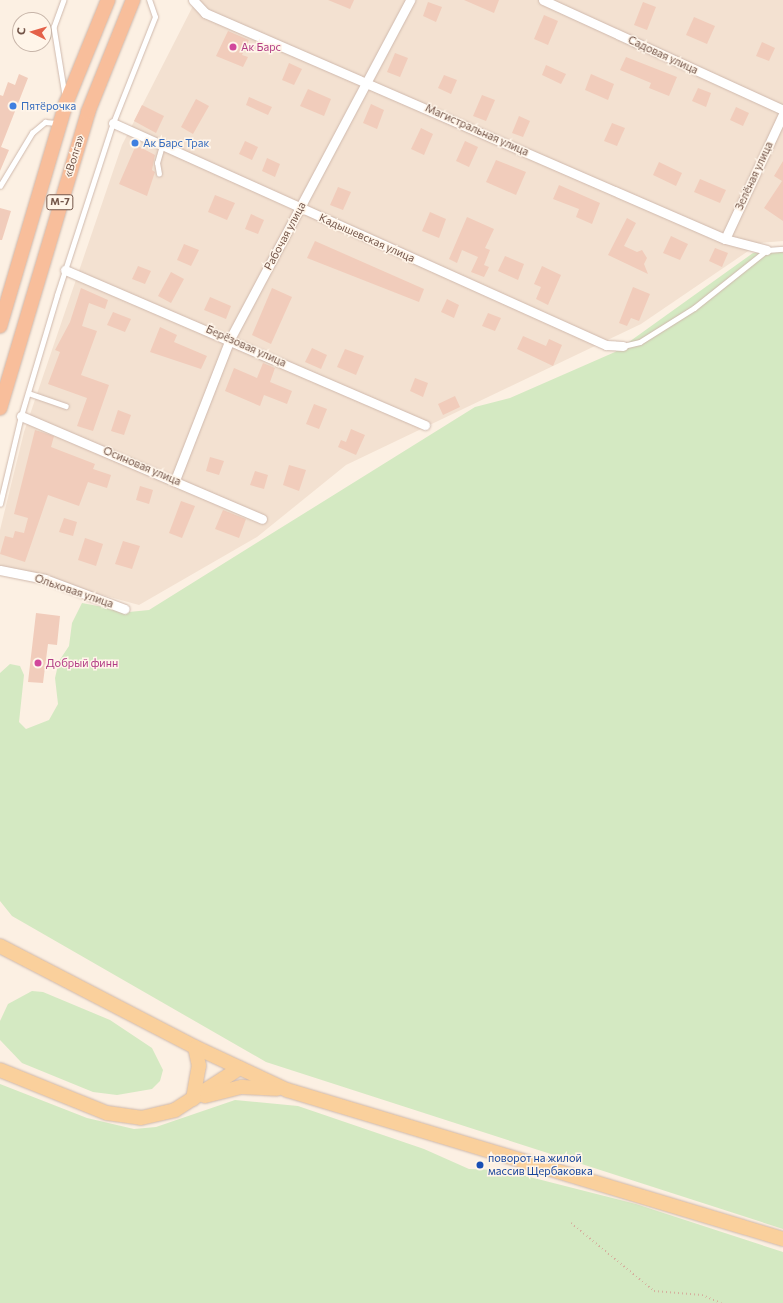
<!DOCTYPE html>
<meta charset="utf-8">
<style>
body{margin:0}
#map{position:relative;width:783px;height:1303px;overflow:hidden;background:#fcf0e3;font-family:Commissioner,sans-serif}
div>[style]{position:absolute}
.residential>*{inset:0;background:#f3e1d1}
.green>*{inset:0;background:#d4e9c2}
.building>*{inset:0;background:#f1ccbb}
.path>*{height:2px;margin-top:-1px;transform-origin:0;background:repeating-linear-gradient(90deg,#d5b09e 0 1px,transparent 0 4px)}
.roads{filter:drop-shadow(0 0 1px #cfb9ad) drop-shadow(0 0 1px #cfb9ad)}
.service>*{height:4.5px;margin:-2.25px;padding:0 2.25px;transform-origin:2.25px;border-radius:2.25px;background:#fff}
.minor>*{height:9px;margin:-4.5px;padding:0 4.5px;transform-origin:4.5px;border-radius:4.5px;background:#fff}
.primary>*{height:14px;margin:-7px;padding:0 7px;transform-origin:7px;border-radius:7px;background:#fad09c}
.trunk>*{height:14px;margin:-7px;padding:0 7px;transform-origin:7px;border-radius:7px;background:#f8be9b}
.dots>*{width:11px;height:11px;translate:-50% -50%;box-sizing:border-box;border:2px solid #fff5e9;border-radius:50%}
span{translate:-50% -50%;white-space:nowrap;text-align:center;line-height:1.15;-webkit-text-stroke:3px #fff5e9;paint-order:stroke}
.shield-label span{padding:1px 3px;background:#fff5e9;border:1px solid;border-radius:3px;-webkit-text-stroke-width:0}
.shield-label{font-size:10px;color:#735549;font-weight:700}
.hotel-label{font-size:11px;color:#b23c85}
.left{translate:0 -50%;text-align:left}
.street-label{font-size:11px;color:#735549}
.shop-label{font-size:11px;color:#366cbe}
.transit-label{font-size:11px;color:#164399}
.north{position:absolute;left:12px;top:12px;width:40px;height:40px;box-sizing:border-box;background:#fff5e9;border:1px solid #c7b5a9;border-radius:50%;rotate:275deg;font-size:11px;font-weight:700;line-height:16px;text-align:center;color:#735549}
.north::after{content:'';display:block;margin:auto;width:14px;height:18px;background:#e46149;clip-path:polygon(50% 0,100% 100%,50% 72%,0 100%)}
</style>
<div id="map">
<div class="residential">
<div style="clip-path:polygon(196px 0,783px 0,783px 241px,760px 243px,641px 324px,346px 465px,257px 537px,139px 605px,0 567px,0 530px,24px 432px,122px 145px)"></div>
</div>
<div class="green">
<div style="clip-path:polygon(783px 251px,783px 1229px,266px 1062px,12px 916px,0 901px,0 673px,10px 664px,20px 666px,24px 675px,19px 722px,26px 729px,49px 720px,58px 704px,55px 678px,59px 661px,69px 646px,72px 623px,82px 603px,129px 612px,149px 610px,475px 407px,510px 398px,615px 352px,753px 253px)"></div>
<div style="clip-path:polygon(32px 991px,43px 992px,110px 1020px,152px 1048px,163px 1070px,160px 1081px,152px 1089px,117px 1095px,93px 1092px,22px 1063px,0 1040px,0 1021px,8px 1004px)"></div>
<div style="clip-path:polygon(0 1084px,87px 1118px,134px 1129px,156px 1127px,235px 1100px,298px 1106px,424px 1149px,469px 1169px,502px 1170px,636px 1204px,783px 1252px,783px 1303px,0 1303px)"></div>
</div>
<div class="building">
<div style="clip-path:polygon(328px 0,354px 0,350px 9px)"></div>
<div style="clip-path:polygon(464px 0,499px 0,494px 13px)"></div>
<div style="clip-path:polygon(428px 2px,442px 7px,436px 22px,423px 16px)"></div>
<div style="clip-path:polygon(643px 2px,656px 7px,647px 30px,634px 25px)"></div>
<div style="clip-path:polygon(544px 15px,558px 21px,548px 45px,534px 39px)"></div>
<div style="clip-path:polygon(694px 17px,715px 26px,707px 44px,686px 35px)"></div>
<div style="clip-path:polygon(228px 31px,249px 40px,242px 55px,248px 57px,243px 67px,216px 56px)"></div>
<div style="clip-path:polygon(762px 42px,775px 48px,769px 61px,756px 56px)"></div>
<div style="clip-path:polygon(395px 53px,408px 58px,400px 77px,387px 72px)"></div>
<div style="clip-path:polygon(626px 57px,677px 77px,669px 96px,649px 88px,651px 83px,620px 70px)"></div>
<div style="clip-path:polygon(289px 63px,302px 69px,294px 85px,282px 80px)"></div>
<div style="clip-path:polygon(546px 65px,566px 74px,561px 84px,542px 75px)"></div>
<div style="clip-path:polygon(19px 74px,28px 78px,1px 147px,9px 150px,0 171px,0 95px,3px 96px,8px 82px,15px 85px)"></div>
<div style="clip-path:polygon(591px 74px,614px 84px,608px 100px,585px 90px)"></div>
<div style="clip-path:polygon(444px 75px,457px 80px,451px 94px,438px 88px)"></div>
<div style="clip-path:polygon(698px 88px,711px 93px,706px 107px,692px 101px)"></div>
<div style="clip-path:polygon(308px 89px,331px 99px,324px 116px,300px 106px)"></div>
<div style="clip-path:polygon(482px 95px,495px 100px,486px 121px,473px 116px)"></div>
<div style="clip-path:polygon(249px 97px,272px 107px,268px 115px,246px 105px)"></div>
<div style="clip-path:polygon(196px 99px,209px 106px,193px 134px,181px 127px)"></div>
<div style="clip-path:polygon(371px 104px,384px 110px,377px 129px,363px 123px)"></div>
<div style="clip-path:polygon(142px 105px,164px 116px,156px 133px,134px 121px)"></div>
<div style="clip-path:polygon(736px 107px,749px 113px,743px 126px,730px 120px)"></div>
<div style="clip-path:polygon(519px 116px,530px 121px,523px 137px,512px 133px)"></div>
<div style="clip-path:polygon(612px 123px,625px 128px,617px 146px,604px 141px)"></div>
<div style="clip-path:polygon(421px 128px,433px 134px,424px 155px,411px 149px)"></div>
<div style="clip-path:polygon(245px 141px,258px 147px,252px 160px,239px 154px)"></div>
<div style="clip-path:polygon(465px 141px,478px 147px,469px 167px,456px 161px)"></div>
<div style="clip-path:polygon(136px 145px,155px 155px,152px 170px,155px 172px,147px 196px,119px 184px)"></div>
<div style="clip-path:polygon(267px 158px,280px 164px,275px 177px,262px 171px)"></div>
<div style="clip-path:polygon(496px 160px,526px 172px,516px 195px,486px 182px)"></div>
<div style="clip-path:polygon(783px 161px,783px 221px,764px 208px,782px 181px,774px 176px)"></div>
<div style="clip-path:polygon(659px 162px,682px 173px,676px 186px,653px 175px)"></div>
<div style="clip-path:polygon(700px 179px,726px 190px,720px 203px,694px 192px)"></div>
<div style="clip-path:polygon(559px 185px,600px 203px,592px 224px,576px 217px,579px 209px,553px 199px)"></div>
<div style="clip-path:polygon(338px 187px,351px 192px,343px 210px,330px 205px)"></div>
<div style="clip-path:polygon(215px 195px,235px 203px,227px 220px,208px 212px)"></div>
<div style="clip-path:polygon(0 208px,11px 211px,2px 240px,0 240px)"></div>
<div style="clip-path:polygon(430px 212px,446px 219px,439px 238px,422px 231px)"></div>
<div style="clip-path:polygon(251px 214px,264px 220px,258px 234px,245px 229px)"></div>
<div style="clip-path:polygon(467px 217px,494px 229px,485px 248px,490px 250px,484px 265px,489px 267px,484px 277px,471px 272px,478px 257px,462px 250px,457px 263px,449px 259px)"></div>
<div style="clip-path:polygon(627px 218px,636px 223px,624px 246px,637px 252px,642px 250px,647px 258px,644px 264px,648px 274px,608px 255px)"></div>
<div style="clip-path:polygon(671px 236px,688px 244px,680px 260px,663px 253px)"></div>
<div style="clip-path:polygon(315px 241px,424px 289px,419px 302px,307px 258px)"></div>
<div style="clip-path:polygon(184px 244px,199px 250px,191px 266px,177px 260px)"></div>
<div style="clip-path:polygon(715px 248px,728px 253px,722px 267px,709px 261px)"></div>
<div style="clip-path:polygon(505px 256px,524px 264px,518px 280px,498px 271px)"></div>
<div style="clip-path:polygon(138px 266px,151px 271px,145px 284px,132px 279px)"></div>
<div style="clip-path:polygon(542px 266px,561px 275px,548px 305px,536px 299px,541px 287px,534px 284px)"></div>
<div style="clip-path:polygon(171px 272px,184px 279px,171px 303px,158px 296px)"></div>
<div style="clip-path:polygon(633px 287px,650px 294px,639px 321px,631px 318px,627px 326px,619px 323px)"></div>
<div style="clip-path:polygon(81px 288px,108px 300px,105px 309px,89px 303px,82px 326px,97px 331px,81px 375px,109px 385px,93px 431px,77px 426px,87px 398px,48px 384px,60px 352px,55px 350px,70px 322px)"></div>
<div style="clip-path:polygon(272px 288px,292px 297px,271px 344px,252px 335px)"></div>
<div style="clip-path:polygon(210px 297px,231px 306px,226px 319px,204px 310px)"></div>
<div style="clip-path:polygon(447px 299px,459px 305px,454px 318px,441px 312px)"></div>
<div style="clip-path:polygon(113px 312px,131px 319px,125px 332px,107px 325px)"></div>
<div style="clip-path:polygon(488px 313px,501px 318px,495px 331px,482px 326px)"></div>
<div style="clip-path:polygon(160px 327px,177px 335px,174px 342px,207px 356px,201px 369px,150px 352px)"></div>
<div style="clip-path:polygon(523px 336px,546px 346px,549px 339px,562px 345px,553px 366px,517px 349px)"></div>
<div style="clip-path:polygon(312px 348px,327px 355px,321px 369px,305px 362px)"></div>
<div style="clip-path:polygon(345px 349px,364px 356px,356px 375px,337px 367px)"></div>
<div style="clip-path:polygon(263px 363px,275px 368px,270px 382px,292px 391px,287px 404px,264px 395px,260px 406px,225px 391px,234px 368px,257px 378px)"></div>
<div style="clip-path:polygon(415px 378px,428px 383px,423px 397px,410px 391px)"></div>
<div style="clip-path:polygon(455px 396px,460px 407px,443px 415px,438px 404px)"></div>
<div style="clip-path:polygon(314px 404px,327px 409px,319px 429px,306px 424px)"></div>
<div style="clip-path:polygon(118px 410px,131px 415px,124px 435px,111px 431px)"></div>
<div style="clip-path:polygon(351px 429px,365px 435px,356px 455px,338px 447px,341px 440px,346px 442px)"></div>
<div style="clip-path:polygon(35px 430px,54px 436px,51px 447px,95px 464px,93px 469px,111px 475px,107px 488px,88px 482px,79px 506px,48px 495px,25px 562px,0 554px,5px 536px,13px 538px,15px 531px,24px 533px,28px 518px,14px 514px)"></div>
<div style="clip-path:polygon(210px 457px,224px 461px,219px 475px,206px 471px)"></div>
<div style="clip-path:polygon(289px 465px,306px 470px,299px 491px,283px 485px)"></div>
<div style="clip-path:polygon(255px 471px,268px 475px,264px 489px,250px 485px)"></div>
<div style="clip-path:polygon(140px 486px,153px 490px,149px 504px,136px 500px)"></div>
<div style="clip-path:polygon(181px 501px,195px 506px,182px 538px,169px 533px)"></div>
<div style="clip-path:polygon(223px 510px,246px 519px,239px 538px,215px 529px)"></div>
<div style="clip-path:polygon(64px 518px,77px 522px,73px 536px,59px 532px)"></div>
<div style="clip-path:polygon(85px 538px,103px 544px,96px 566px,78px 560px)"></div>
<div style="clip-path:polygon(123px 541px,140px 546px,132px 569px,115px 564px)"></div>
<div style="clip-path:polygon(36px 613px,60px 616px,57px 645px,48px 644px,43px 683px,28px 682px)"></div>
</div>
<div class="path">
<div style="left:571px;top:1223px;width:107px;rotate:39.3deg"></div>
<div style="left:654px;top:1291px;width:48px;rotate:4.8deg"></div>
<div style="left:702px;top:1295px;width:21px;rotate:23deg"></div>
</div>
<div class="roads">
<div class="service">
<div style="left:64px;top:0;width:29px;rotate:110deg"></div>
<div style="left:54px;top:27px;width:69px;rotate:80.8deg"></div>
<div style="left:159px;top:174px;width:11px;rotate:-100deg"></div>
<div style="left:157px;top:163px;width:18px;rotate:-74deg"></div>
<div style="left:0;top:186px;width:62px;rotate:-58.9deg"></div>
<div style="left:32px;top:133px;width:17px;rotate:-40deg"></div>
<div style="left:45px;top:122px;width:12px;rotate:5deg"></div>
<div style="left:623px;top:346px;width:17px;rotate:-13deg"></div>
<div style="left:640px;top:342px;width:64px;rotate:-32.2deg"></div>
<div style="left:694px;top:308px;width:93px;rotate:-38.5deg"></div>
<div style="left:767px;top:250px;width:16px;rotate:-4deg"></div>
<div style="left:28px;top:393px;width:40px;rotate:18.9deg"></div>
<div style="left:0;top:504px;width:90px;rotate:-76.6deg"></div>
<div style="left:21px;top:416px;width:126px;rotate:-73.4deg"></div>
<div style="left:57px;top:295px;width:181px;rotate:-72deg"></div>
<div style="left:113px;top:123px;width:114px;rotate:-68.4deg"></div>
<div style="left:155px;top:17px;width:18px;rotate:-109deg"></div>
</div>
<div class="minor">
<div style="left:193px;top:0;width:18px;rotate:47deg"></div>
<div style="left:205px;top:13px;width:567px;rotate:23.49deg"></div>
<div style="left:725px;top:239px;width:43px;rotate:14.7deg"></div>
<div style="left:543px;top:0;width:264px;rotate:24.6deg"></div>
<div style="left:113px;top:123px;width:541px;rotate:24.24deg"></div>
<div style="left:606px;top:345px;width:17px;rotate:3deg"></div>
<div style="left:725px;top:239px;width:138px;rotate:-65.1deg"></div>
<div style="left:65px;top:270px;width:392px;rotate:23.3deg"></div>
<div style="left:21px;top:416px;width:262px;rotate:23.1deg"></div>
<div style="left:175px;top:480px;width:151px;rotate:-68.7deg"></div>
<div style="left:230px;top:339px;width:384px;rotate:-62deg"></div>
<div style="left:0;top:570px;width:46px;rotate:11.3deg"></div>
<div style="left:45px;top:579px;width:85px;rotate:20.6deg"></div>
</div>
<div class="primary">
<div style="left:0;top:946px;width:220px;rotate:27.4deg"></div>
<div style="left:195px;top:1047px;width:102px;rotate:25.1deg"></div>
<div style="left:287px;top:1090px;width:518px;rotate:16.72deg"></div>
<div style="left:0;top:1070px;width:115px;rotate:21.9deg"></div>
<div style="left:107px;top:1113px;width:34px;rotate:8deg"></div>
<div style="left:141px;top:1118px;width:35px;rotate:-13deg"></div>
<div style="left:175px;top:1110px;width:77px;rotate:-32.9deg"></div>
<div style="left:205px;top:1096px;width:38px;rotate:-14deg"></div>
<div style="left:242px;top:1087px;width:35px;rotate:3deg"></div>
<div style="left:193px;top:1099px;width:34px;rotate:-80deg"></div>
<div style="left:199px;top:1066px;width:19px;rotate:-102deg"></div>
</div>
<div class="trunk">
<div style="left:0;top:326px;width:233px;rotate:-73.5deg"></div>
<div style="left:66px;top:103px;width:111px;rotate:-67.8deg"></div>
<div style="left:0;top:408px;width:309px;rotate:-73.4deg"></div>
<div style="left:88px;top:112px;width:121px;rotate:-68.1deg"></div>
</div>
</div>
<div class="dots">
<div style="left:233px;top:47px;background:#d1479c"></div>
<div style="left:13px;top:106px;background:#3f7fe0"></div>
<div style="left:135px;top:143px;background:#3f7fe0"></div>
<div style="left:38px;top:663px;background:#d1479c"></div>
<div style="left:480px;top:1165px;background:#1a4fb4"></div>
</div>
<div class="shield-label">
<span style="left:60px;top:202px">М-7</span>
</div>
<div class="hotel-label">
<span class="left" style="left:241px;top:47px">Ак Барс</span>
<span class="left" style="left:46px;top:663px">Добрый финн</span>
</div>
<div class="street-label">
<span style="left:663px;top:55px;rotate:25deg">Садовая улица</span>
<span style="left:477px;top:130px;rotate:24deg">Магистральная улица</span>
<span style="left:74px;top:156px;rotate:-73deg">«Волга»</span>
<span style="left:754px;top:176px;rotate:-65deg">Зелёная улица</span>
<span style="left:285px;top:236px;rotate:-62deg">Рабочая улица</span>
<span style="left:367px;top:238px;rotate:24deg">Кадышевская улица</span>
<span style="left:246px;top:346px;rotate:24deg">Берёзовая улица</span>
<span style="left:142px;top:466px;rotate:23deg">Осиновая улица</span>
<span style="left:74px;top:591px;rotate:19deg">Ольховая улица</span>
</div>
<div class="shop-label">
<span class="left" style="left:21px;top:106px">Пятёрочка</span>
<span class="left" style="left:143px;top:143px">Ак Барс Трак</span>
</div>
<div class="transit-label">
<span class="left" style="left:488px;top:1165px">поворот на жилой<br>массив Щербаковка</span>
</div>
<div class="north">С</div>
</div>
